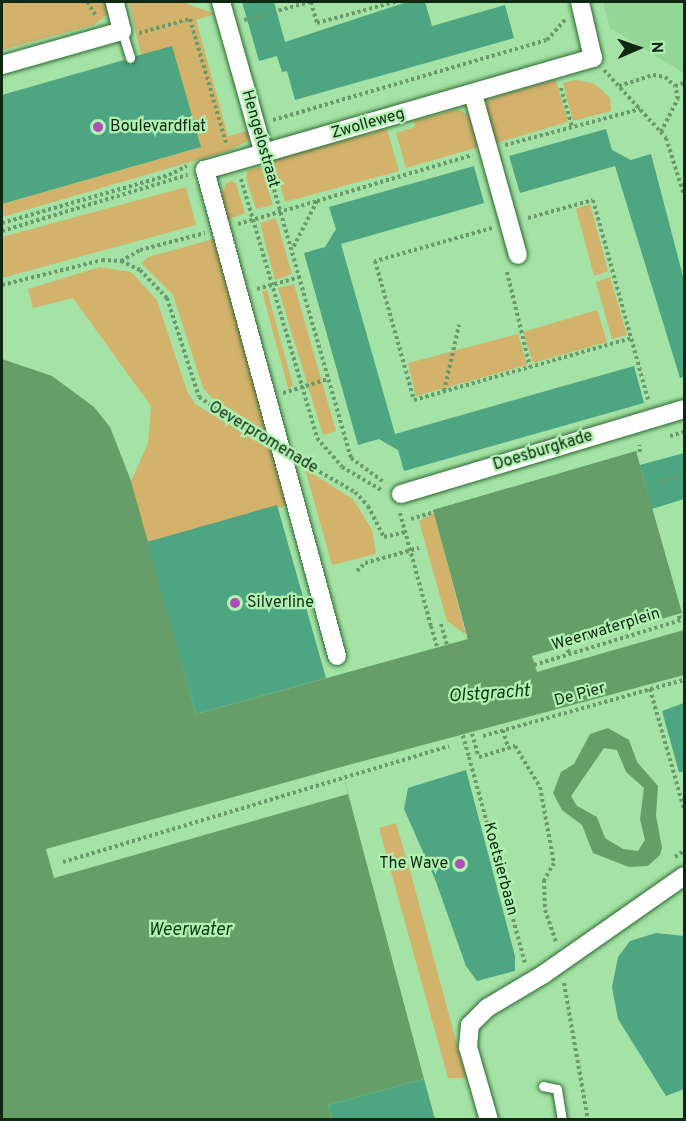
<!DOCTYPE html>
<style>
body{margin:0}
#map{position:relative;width:686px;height:1121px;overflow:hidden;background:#a4e3a5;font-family:Overpass,sans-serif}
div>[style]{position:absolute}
.built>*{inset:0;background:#93d695}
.green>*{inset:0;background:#d3b26c}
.water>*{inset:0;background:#659e67}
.pier>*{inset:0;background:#a4e3a5}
.building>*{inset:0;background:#4da582}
.path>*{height:4px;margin-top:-2px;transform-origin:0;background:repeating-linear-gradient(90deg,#6a9a6b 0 3px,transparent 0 6px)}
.roads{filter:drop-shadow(0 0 2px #2b6730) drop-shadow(0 0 2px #2b6730)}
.lane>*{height:9px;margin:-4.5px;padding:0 4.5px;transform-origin:4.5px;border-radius:4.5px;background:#fff}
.street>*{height:18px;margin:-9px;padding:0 9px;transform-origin:9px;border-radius:9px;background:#fff}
.path-bridge>*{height:4px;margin-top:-2px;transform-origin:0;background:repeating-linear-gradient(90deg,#6a9a6b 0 3px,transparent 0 6px)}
.dots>*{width:16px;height:16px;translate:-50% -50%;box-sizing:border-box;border:3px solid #b1f1b2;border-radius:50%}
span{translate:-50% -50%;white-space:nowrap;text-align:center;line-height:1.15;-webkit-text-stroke:4.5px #b1f1b2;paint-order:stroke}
.street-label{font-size:16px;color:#0f2811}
.poi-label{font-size:16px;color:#0f2811}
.left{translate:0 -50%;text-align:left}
.right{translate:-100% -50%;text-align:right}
.water-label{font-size:18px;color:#0d3711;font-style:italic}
.frame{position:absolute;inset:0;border:3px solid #0f2811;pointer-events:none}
.north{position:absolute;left:608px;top:18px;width:60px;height:60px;-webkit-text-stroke:4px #b1f1b2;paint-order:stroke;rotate:88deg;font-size:16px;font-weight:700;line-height:24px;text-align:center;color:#0f2811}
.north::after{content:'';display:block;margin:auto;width:21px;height:27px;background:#0f2811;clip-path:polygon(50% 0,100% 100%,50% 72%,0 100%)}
</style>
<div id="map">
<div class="built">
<div style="clip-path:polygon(603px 2px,684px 2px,684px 73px,610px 28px)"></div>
</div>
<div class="green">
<div style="clip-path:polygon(2px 2px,107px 2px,109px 13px,94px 25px,2px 50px)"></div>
<div style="clip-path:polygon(129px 2px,182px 2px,215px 14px,196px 20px,228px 136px,248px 131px,249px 140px,228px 151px,2px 217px,2px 204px,201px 147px,141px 55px)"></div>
<div style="clip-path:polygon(556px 80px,568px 122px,493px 144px,485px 107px,489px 99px)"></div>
<div style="clip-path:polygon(575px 80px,593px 83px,602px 90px,610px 98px,611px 111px,573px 121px,563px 83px)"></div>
<div style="clip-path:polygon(458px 109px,469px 115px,479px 147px,406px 168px,396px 133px,415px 127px,414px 121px)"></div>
<div style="clip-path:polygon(387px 129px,399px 171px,285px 202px,273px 160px)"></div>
<div style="clip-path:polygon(261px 167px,273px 205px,256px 209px,246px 178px,248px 170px)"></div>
<div style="clip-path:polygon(231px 181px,236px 183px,245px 213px,227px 220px,220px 200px,226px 184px)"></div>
<div style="clip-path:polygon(186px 187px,196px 225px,2px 278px,2px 237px)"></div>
<div style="clip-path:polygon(590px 204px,608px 271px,594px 276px,576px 209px)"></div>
<div style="clip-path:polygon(276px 218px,292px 274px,275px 280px,260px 223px)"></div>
<div style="clip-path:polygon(217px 238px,272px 435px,211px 397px,203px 388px,173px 295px,141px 263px,148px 257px)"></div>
<div style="clip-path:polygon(100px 267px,131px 272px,157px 300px,187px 391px,195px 404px,276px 453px,290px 504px,147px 548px,131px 481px,148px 443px,151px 406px,73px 298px,33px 308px,28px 289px)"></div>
<div style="clip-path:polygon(610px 277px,627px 335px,612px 339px,596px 282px)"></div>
<div style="clip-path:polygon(294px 284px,336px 431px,323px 435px,278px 288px)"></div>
<div style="clip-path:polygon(267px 290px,293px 386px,288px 388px,262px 291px)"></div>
<div style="clip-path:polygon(597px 310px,607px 342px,533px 363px,523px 332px)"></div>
<div style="clip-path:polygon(518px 334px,527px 365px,416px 396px,408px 363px)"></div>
<div style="clip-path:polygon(305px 469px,353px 499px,372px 530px,376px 554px,332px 565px)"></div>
<div style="clip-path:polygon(434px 513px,466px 635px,447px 621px,419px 521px)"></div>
<div style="clip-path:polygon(396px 823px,412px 878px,466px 1078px,448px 1078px,379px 828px)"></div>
</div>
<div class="water">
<div style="clip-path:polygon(2px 359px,52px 376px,94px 407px,110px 427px,131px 481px,196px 714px,468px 639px,433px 510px,636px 451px,682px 613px,532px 656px,537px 672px,684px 630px,684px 675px,341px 767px,424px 1079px,328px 1105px,332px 1119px,2px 1120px)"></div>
<div style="clip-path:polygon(evenodd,608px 728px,629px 740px,637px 762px,658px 786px,656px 816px,662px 848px,660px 855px,648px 866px,629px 867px,593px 853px,582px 825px,562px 810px,553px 793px,561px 772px,574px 764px,590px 734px,608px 728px,604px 748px,617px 750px,626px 772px,644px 788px,640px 819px,645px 840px,638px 851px,623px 849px,605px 838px,597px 817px,577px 806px,571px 796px,604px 748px)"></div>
</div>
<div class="pier">
<div style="clip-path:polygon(341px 767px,348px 794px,54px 878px,46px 849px)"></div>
</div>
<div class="building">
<div style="clip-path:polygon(242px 2px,274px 2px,285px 42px,407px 2px,425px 2px,432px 26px,505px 5px,514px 38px,295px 100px,287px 71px,282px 72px,277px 56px,259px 61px)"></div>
<div style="clip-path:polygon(172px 46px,201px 147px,2px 204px,2px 95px,124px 60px,131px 65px,136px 56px)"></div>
<div style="clip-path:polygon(606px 129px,612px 150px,631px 160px,651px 154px,684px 280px,684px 377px,680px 378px,615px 166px,520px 193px,509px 156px)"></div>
<div style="clip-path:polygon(474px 166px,484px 203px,341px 244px,395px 434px,634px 366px,644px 403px,404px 471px,398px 450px,389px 445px,379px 439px,358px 445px,304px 253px,325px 247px,336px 229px,329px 207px)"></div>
<div style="clip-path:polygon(684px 453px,684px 499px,652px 509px,640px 465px)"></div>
<div style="clip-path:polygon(277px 505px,326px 678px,196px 714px,147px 542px)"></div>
<div style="clip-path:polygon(684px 703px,684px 772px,679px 772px,662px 711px)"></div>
<div style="clip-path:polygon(466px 770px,515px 956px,515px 971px,477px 981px,466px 966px,435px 879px,404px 809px,408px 788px)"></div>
<div style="clip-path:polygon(656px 933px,684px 936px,684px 1089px,666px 1096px,618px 1019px,612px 987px,618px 957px,630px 941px)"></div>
<div style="clip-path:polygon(424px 1079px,435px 1119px,332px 1119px,328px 1105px)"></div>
</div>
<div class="path">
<div style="left:87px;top:2px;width:17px;rotate:57deg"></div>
<div style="left:311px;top:2px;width:22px;rotate:74deg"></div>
<div style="left:317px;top:23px;width:81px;rotate:-15.1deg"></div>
<div style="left:244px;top:20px;width:68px;rotate:-15.3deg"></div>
<div style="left:139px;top:33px;width:53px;rotate:-15.4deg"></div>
<div style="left:190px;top:19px;width:132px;rotate:73.8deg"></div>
<div style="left:604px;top:70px;width:92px;rotate:47.6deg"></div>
<div style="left:666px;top:138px;width:60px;rotate:72.5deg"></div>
<div style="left:619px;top:86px;width:36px;rotate:-18deg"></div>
<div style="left:653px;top:75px;width:12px;rotate:9deg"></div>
<div style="left:665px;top:77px;width:13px;rotate:42deg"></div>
<div style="left:675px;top:86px;width:9px;rotate:-18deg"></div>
<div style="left:561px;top:88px;width:41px;rotate:74.2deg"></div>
<div style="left:273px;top:120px;width:285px;rotate:-16.3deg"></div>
<div style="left:547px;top:40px;width:27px;rotate:-48deg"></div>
<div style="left:661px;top:132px;width:37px;rotate:-63deg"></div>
<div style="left:678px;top:99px;width:13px;rotate:-103deg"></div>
<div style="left:505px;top:145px;width:140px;rotate:-14.9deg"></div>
<div style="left:269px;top:172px;width:298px;rotate:74deg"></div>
<div style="left:351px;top:458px;width:42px;rotate:36.3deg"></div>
<div style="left:241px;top:179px;width:270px;rotate:73.6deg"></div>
<div style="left:317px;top:438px;width:38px;rotate:49deg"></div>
<div style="left:342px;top:467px;width:48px;rotate:30.3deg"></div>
<div style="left:317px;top:201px;width:162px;rotate:-16.5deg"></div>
<div style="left:528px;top:218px;width:67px;rotate:-15.5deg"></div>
<div style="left:593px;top:200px;width:207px;rotate:74.6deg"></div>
<div style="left:2px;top:223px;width:174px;rotate:-16deg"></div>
<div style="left:169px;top:175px;width:20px;rotate:-27deg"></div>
<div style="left:238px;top:224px;width:82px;rotate:-16.2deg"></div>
<div style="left:317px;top:201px;width:53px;rotate:117.1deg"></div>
<div style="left:492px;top:228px;width:122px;rotate:164.2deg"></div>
<div style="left:375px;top:261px;width:144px;rotate:74.3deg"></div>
<div style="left:414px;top:400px;width:226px;rotate:-15.9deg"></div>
<div style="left:2px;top:231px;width:194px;rotate:-16.8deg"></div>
<div style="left:121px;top:261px;width:22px;rotate:-30deg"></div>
<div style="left:140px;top:250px;width:67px;rotate:-14.7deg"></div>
<div style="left:507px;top:272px;width:98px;rotate:76.4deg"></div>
<div style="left:2px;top:285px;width:103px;rotate:-14deg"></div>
<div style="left:102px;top:260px;width:19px;rotate:3deg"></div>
<div style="left:121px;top:261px;width:21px;rotate:25deg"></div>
<div style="left:140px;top:270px;width:39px;rotate:46deg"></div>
<div style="left:167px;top:298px;width:104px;rotate:72.1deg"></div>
<div style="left:199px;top:397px;width:69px;rotate:34.4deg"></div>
<div style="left:257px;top:289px;width:45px;rotate:-15.6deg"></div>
<div style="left:444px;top:391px;width:68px;rotate:-77.2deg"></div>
<div style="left:283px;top:393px;width:47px;rotate:-17.3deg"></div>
<div style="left:670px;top:436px;width:15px;rotate:-16deg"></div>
<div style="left:634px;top:454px;width:6px;rotate:-18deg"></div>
<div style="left:640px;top:452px;width:7px;rotate:-98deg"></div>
<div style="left:304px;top:463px;width:59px;rotate:29.6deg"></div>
<div style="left:355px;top:492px;width:19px;rotate:47deg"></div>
<div style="left:368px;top:506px;width:35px;rotate:63deg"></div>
<div style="left:384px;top:537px;width:23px;rotate:-13deg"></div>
<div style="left:660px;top:481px;width:25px;rotate:-16deg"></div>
<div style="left:124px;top:482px;width:249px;rotate:73.9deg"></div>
<div style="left:193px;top:721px;width:288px;rotate:-15.5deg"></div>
<div style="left:471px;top:644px;width:137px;rotate:-104.3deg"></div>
<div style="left:437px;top:511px;width:205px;rotate:-16.1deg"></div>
<div style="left:634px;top:454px;width:172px;rotate:74.5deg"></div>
<div style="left:400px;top:513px;width:117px;rotate:74.7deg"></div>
<div style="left:411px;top:519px;width:27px;rotate:-17deg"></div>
<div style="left:534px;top:522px;width:137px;rotate:75.1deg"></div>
<div style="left:357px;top:571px;width:11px;rotate:-45deg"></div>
<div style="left:365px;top:563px;width:56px;rotate:-15.5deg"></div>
<div style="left:534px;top:665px;width:157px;rotate:-17deg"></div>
<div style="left:650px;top:689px;width:125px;rotate:74.2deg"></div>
<div style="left:503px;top:730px;width:19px;rotate:74deg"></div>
<div style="left:483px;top:736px;width:209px;rotate:-15.6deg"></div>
<div style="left:469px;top:757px;width:213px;rotate:74.8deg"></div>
<div style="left:479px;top:757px;width:38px;rotate:-17deg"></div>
<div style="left:515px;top:746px;width:48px;rotate:58.6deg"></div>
<div style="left:540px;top:787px;width:77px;rotate:79.6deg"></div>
<div style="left:554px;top:863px;width:20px;rotate:120deg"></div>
<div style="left:544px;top:880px;width:30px;rotate:88deg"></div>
<div style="left:545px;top:910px;width:34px;rotate:71deg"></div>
<div style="left:675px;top:857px;width:11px;rotate:-34deg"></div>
<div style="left:63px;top:862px;width:403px;rotate:-16.7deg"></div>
<div style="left:564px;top:983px;width:139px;rotate:80.1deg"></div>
</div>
<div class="roads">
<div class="lane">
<div style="left:122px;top:31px;width:28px;rotate:73deg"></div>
<div style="left:543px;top:1086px;width:14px;rotate:12deg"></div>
<div style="left:557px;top:1089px;width:31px;rotate:81deg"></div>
</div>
<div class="street">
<div style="left:221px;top:2px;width:158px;rotate:74.2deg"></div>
<div style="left:2px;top:65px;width:125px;rotate:-15.8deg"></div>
<div style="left:122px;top:31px;width:30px;rotate:-104deg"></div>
<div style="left:473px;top:94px;width:167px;rotate:74.4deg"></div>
<div style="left:401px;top:494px;width:295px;rotate:-16.7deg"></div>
<div style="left:337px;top:656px;width:504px;rotate:-105.2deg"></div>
<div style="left:205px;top:170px;width:404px;rotate:-16.1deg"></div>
<div style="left:593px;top:58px;width:57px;rotate:-103.1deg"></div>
<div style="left:489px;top:1120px;width:76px;rotate:-106deg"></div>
<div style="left:468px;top:1047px;width:22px;rotate:-85deg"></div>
<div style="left:470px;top:1025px;width:24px;rotate:-45deg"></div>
<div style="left:487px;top:1008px;width:66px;rotate:-30.8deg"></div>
<div style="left:544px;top:974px;width:171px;rotate:-35deg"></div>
</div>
</div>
<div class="path-bridge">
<div style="left:441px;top:624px;width:136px;rotate:74.2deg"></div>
<div style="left:431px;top:626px;width:136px;rotate:73.8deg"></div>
</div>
<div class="dots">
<div style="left:98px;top:127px;background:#af4eb6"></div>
<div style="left:235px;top:603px;background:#af4eb6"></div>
<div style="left:460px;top:864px;background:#af4eb6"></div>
</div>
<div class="street-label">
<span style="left:368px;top:124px;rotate:-16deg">Zwolleweg</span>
<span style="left:260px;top:139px;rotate:74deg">Hengelostraat</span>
<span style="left:263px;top:438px;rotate:31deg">Oeverpromenade</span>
<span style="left:543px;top:451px;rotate:-17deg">Doesburgkade</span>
<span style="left:606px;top:630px;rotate:-17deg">Weerwaterplein</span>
<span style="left:580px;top:695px;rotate:-15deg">De Pier</span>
<span style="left:500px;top:869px;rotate:75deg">Koetsierbaan</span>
</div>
<div class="poi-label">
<span class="left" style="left:110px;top:127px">Boulevardflat</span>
<span class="left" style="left:247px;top:603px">Silverline</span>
<span class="right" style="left:448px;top:864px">The Wave</span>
</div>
<div class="water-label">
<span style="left:489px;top:695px;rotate:-4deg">Olstgracht</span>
<span style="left:190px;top:931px">Weerwater</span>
</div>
<div class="frame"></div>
<div class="north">N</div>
</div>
